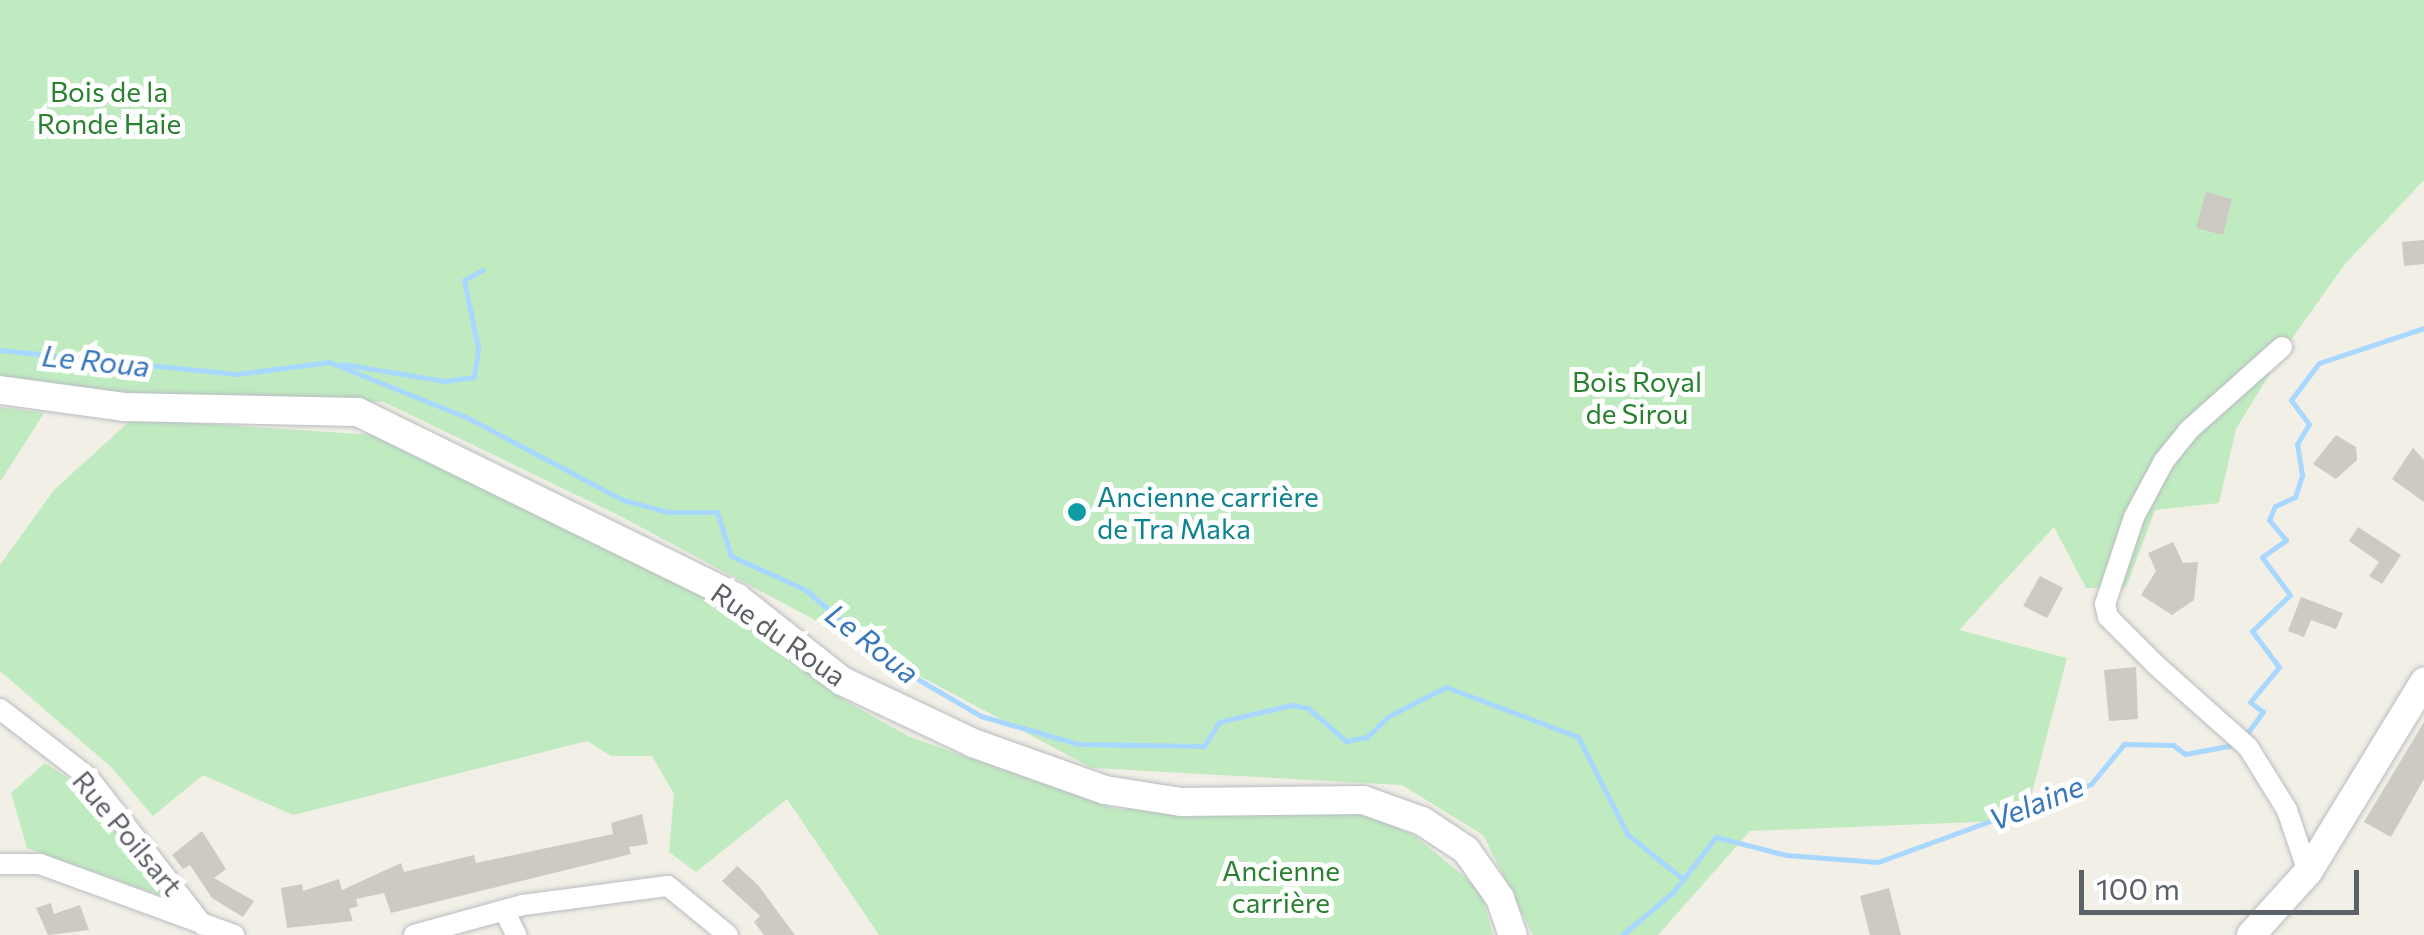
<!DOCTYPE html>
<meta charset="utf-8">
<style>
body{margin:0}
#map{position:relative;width:2424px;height:935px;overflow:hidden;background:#f1efe6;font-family:Commissioner,sans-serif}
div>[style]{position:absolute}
.green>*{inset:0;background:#c0ebc1}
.stream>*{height:5px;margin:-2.5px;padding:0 2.5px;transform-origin:2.5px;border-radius:2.5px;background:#a8d7ff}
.building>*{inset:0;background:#cccac3}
.roads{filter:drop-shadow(0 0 2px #b8bcc1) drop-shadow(0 0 2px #b8bcc1)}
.street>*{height:20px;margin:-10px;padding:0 10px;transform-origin:10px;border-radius:10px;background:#fff}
.secondary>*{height:28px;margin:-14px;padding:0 14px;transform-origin:14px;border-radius:14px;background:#fff}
.dots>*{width:28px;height:28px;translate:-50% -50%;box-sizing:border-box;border:5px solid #fff;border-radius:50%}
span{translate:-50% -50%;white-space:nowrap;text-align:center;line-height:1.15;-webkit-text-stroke:10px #fff;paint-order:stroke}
.park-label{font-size:28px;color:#2a8130}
.culture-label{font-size:28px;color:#0d838f}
.left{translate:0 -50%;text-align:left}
.street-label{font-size:28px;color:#5d6268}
.water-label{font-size:30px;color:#3977bd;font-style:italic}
.scale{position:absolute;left:2079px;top:870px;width:280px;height:45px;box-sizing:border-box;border:5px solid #5d6268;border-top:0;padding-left:12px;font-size:30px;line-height:35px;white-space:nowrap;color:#5d6268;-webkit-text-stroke:8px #fff;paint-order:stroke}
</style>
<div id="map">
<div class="green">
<div style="clip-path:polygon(0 0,2424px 0,2424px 180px,2345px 264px,2286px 347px,2236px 429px,2219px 503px,2155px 510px,2126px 587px,2086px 588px,2054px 527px,1959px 630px,2067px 658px,2025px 820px,1750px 831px,1658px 935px,1533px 935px,1483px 835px,1402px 785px,1092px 768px,620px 516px,384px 402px,122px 394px,0 378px)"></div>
<div style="clip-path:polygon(0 407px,44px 413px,0 482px)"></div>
<div style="clip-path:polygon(132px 419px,373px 435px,723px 604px,842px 699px,910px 737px,1116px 809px,1370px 814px,1416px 837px,1465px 877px,1481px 893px,1493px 935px,879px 935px,787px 799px,696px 872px,669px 852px,674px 794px,652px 756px,611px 756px,587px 741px,293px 815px,203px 775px,153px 816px,111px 767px,0 671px,0 565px,54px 490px)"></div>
<div style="clip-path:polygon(45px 763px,86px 790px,168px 898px,27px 848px,11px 793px)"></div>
</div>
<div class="stream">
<div style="left:0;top:350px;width:238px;rotate:5.8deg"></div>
<div style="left:237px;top:374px;width:93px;rotate:-7.4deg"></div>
<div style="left:329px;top:362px;width:150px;rotate:21.9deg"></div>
<div style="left:468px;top:418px;width:175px;rotate:27.9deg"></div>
<div style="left:623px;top:500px;width:47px;rotate:14.9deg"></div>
<div style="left:668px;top:512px;width:49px"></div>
<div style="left:717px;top:512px;width:46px;rotate:72.3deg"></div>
<div style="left:731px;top:556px;width:82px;rotate:24.4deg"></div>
<div style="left:806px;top:590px;width:111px;rotate:41deg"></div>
<div style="left:890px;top:663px;width:105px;rotate:30.2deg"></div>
<div style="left:981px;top:716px;width:101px;rotate:16.1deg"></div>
<div style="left:1078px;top:744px;width:126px;rotate:0.9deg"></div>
<div style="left:1204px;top:746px;width:28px;rotate:-58deg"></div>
<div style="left:1219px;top:722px;width:74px;rotate:-13.3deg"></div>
<div style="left:1291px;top:705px;width:17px;rotate:10deg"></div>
<div style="left:1308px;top:708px;width:50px;rotate:41deg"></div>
<div style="left:1346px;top:741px;width:21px;rotate:-11deg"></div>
<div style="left:1367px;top:737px;width:30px;rotate:-44deg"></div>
<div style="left:1389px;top:716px;width:64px;rotate:-27deg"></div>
<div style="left:1446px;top:687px;width:141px;rotate:20.7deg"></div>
<div style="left:1578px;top:737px;width:110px;rotate:63deg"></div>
<div style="left:1628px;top:835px;width:70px;rotate:38.7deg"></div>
<div style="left:342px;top:364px;width:104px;rotate:9.4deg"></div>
<div style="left:445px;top:381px;width:29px;rotate:-8deg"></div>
<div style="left:474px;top:377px;width:29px;rotate:-82deg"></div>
<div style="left:478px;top:348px;width:69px;rotate:-101.6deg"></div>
<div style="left:464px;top:280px;width:21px;rotate:-28deg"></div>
<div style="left:2246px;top:735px;width:29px;rotate:-54deg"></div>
<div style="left:2263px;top:712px;width:16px;rotate:-142deg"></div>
<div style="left:2250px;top:702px;width:45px;rotate:-50.4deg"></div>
<div style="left:2279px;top:667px;width:45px;rotate:-126.9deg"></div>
<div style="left:2252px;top:631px;width:52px;rotate:-43.5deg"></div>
<div style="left:2290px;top:595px;width:47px;rotate:-126.4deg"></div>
<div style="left:2262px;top:557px;width:29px;rotate:-35deg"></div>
<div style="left:2286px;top:540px;width:26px;rotate:-130deg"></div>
<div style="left:2269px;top:520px;width:15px;rotate:-67deg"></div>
<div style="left:2275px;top:506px;width:22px;rotate:-24deg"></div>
<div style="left:2295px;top:497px;width:23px;rotate:-72deg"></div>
<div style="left:2302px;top:475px;width:31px;rotate:-99deg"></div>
<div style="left:2297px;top:444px;width:23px;rotate:-59deg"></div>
<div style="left:2309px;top:424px;width:30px;rotate:-127deg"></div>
<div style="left:2291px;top:400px;width:46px;rotate:-52.9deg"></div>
<div style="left:2319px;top:363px;width:111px;rotate:-18.4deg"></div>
<div style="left:1622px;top:935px;width:67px;rotate:-40.1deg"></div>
<div style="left:1673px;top:892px;width:70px;rotate:-52deg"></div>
<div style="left:1716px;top:837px;width:72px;rotate:14.4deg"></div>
<div style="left:1786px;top:855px;width:92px;rotate:4.4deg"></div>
<div style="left:1878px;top:862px;width:227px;rotate:-20.1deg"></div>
<div style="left:2091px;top:784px;width:52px;rotate:-50.5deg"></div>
<div style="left:2124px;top:744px;width:49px;rotate:1.2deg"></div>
<div style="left:2173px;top:745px;width:15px;rotate:37deg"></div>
<div style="left:2185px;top:754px;width:55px;rotate:-10.5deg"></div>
</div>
<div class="building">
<div style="clip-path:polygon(2206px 192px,2232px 199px,2223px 235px,2196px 228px)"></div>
<div style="clip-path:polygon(2424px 240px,2424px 264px,2404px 266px,2402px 242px)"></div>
<div style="clip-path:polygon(2336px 435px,2356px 447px,2357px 460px,2336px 479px,2313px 464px)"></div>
<div style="clip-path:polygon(2413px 448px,2424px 460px,2424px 502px,2392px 479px)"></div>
<div style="clip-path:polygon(2358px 527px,2401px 555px,2382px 584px,2369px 576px,2379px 562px,2349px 541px)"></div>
<div style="clip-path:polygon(2173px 542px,2183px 563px,2198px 562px,2194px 600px,2172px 615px,2141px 595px,2156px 571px,2148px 553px)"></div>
<div style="clip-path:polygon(2040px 576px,2063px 588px,2047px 618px,2023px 606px)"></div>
<div style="clip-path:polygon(2301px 597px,2343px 613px,2336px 629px,2311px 620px,2304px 637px,2288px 631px)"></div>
<div style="clip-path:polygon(2136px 667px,2138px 719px,2109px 721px,2104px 670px)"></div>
<div style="clip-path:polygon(2424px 722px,2424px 779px,2391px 837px,2364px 822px)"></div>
<div style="clip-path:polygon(642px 814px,648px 844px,629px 847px,631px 854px,391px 913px,384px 893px,356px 899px,358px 906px,349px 909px,353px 921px,287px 928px,281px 888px,302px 884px,303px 891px,339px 879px,342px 890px,401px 863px,404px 872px,474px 855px,476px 863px,613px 834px,611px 823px)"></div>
<div style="clip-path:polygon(202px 831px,226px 869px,214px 878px,254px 901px,243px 917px,212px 898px,190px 865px,183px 869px,172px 855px)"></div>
<div style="clip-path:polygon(737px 866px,758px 885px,795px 935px,764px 935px,754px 922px,760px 916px,722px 881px)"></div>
<div style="clip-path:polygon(1889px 888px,1901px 935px,1870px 935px,1860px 896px)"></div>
<div style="clip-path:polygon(51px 903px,54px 914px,80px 905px,89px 930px,48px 935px,36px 908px)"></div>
</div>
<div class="roads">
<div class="street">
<div style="left:2282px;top:347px;width:125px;rotate:138.3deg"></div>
<div style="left:2189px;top:430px;width:40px;rotate:129deg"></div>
<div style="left:2164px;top:461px;width:64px;rotate:118.2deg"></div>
<div style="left:2134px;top:517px;width:92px;rotate:108.4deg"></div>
<div style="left:2105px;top:604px;width:13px;rotate:77deg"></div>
<div style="left:2108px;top:617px;width:69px;rotate:45deg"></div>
<div style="left:2157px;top:666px;width:122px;rotate:41.7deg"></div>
<div style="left:2248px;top:747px;width:74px;rotate:58.2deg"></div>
<div style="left:2287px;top:810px;width:65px;rotate:71.3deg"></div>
<div style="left:0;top:709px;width:111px;rotate:37.7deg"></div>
<div style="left:88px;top:777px;width:187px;rotate:52.2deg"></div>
<div style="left:0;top:864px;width:40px"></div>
<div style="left:40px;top:864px;width:207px;rotate:20.1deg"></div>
<div style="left:504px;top:910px;width:28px;rotate:64deg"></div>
<div style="left:414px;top:935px;width:113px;rotate:-15.4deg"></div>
<div style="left:523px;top:905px;width:146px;rotate:-7.5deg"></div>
<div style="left:668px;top:886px;width:77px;rotate:39.2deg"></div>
</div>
<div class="secondary">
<div style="left:0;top:390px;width:125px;rotate:7.8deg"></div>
<div style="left:124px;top:407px;width:234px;rotate:1.2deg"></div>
<div style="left:358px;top:412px;width:422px;rotate:26.1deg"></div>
<div style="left:737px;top:598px;width:134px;rotate:38.3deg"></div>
<div style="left:842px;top:681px;width:145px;rotate:25.3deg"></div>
<div style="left:973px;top:743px;width:140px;rotate:19.6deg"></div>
<div style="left:1105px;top:790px;width:77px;rotate:9deg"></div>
<div style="left:1181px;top:802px;width:182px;rotate:-0.6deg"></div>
<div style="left:1363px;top:800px;width:63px;rotate:19.6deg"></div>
<div style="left:1422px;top:821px;width:53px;rotate:33.4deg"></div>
<div style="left:1466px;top:850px;width:59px;rotate:54.7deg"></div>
<div style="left:1500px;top:898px;width:39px;rotate:71deg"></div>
<div style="left:2251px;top:935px;width:85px;rotate:-47.9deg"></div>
<div style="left:2308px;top:872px;width:223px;rotate:-58.6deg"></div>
</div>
</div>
<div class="dots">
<div style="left:1077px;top:512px;background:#0f9aa8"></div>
</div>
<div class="park-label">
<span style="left:109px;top:107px">Bois de la<br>Ronde Haie</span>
<span style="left:1637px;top:397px">Bois Royal<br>de Sirou</span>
<span style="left:1281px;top:886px">Ancienne<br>carrière</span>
</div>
<div class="culture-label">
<span class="left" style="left:1097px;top:512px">Ancienne carrière<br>de Tra Maka</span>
</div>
<div class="street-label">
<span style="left:779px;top:634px;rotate:35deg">Rue du Roua</span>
<span style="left:128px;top:833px;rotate:50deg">Rue Poilsart</span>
</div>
<div class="water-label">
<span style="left:96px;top:360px;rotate:6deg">Le Roua</span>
<span style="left:873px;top:643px;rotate:38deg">Le Roua</span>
<span style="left:2036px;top:802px;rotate:-22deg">Velaine</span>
</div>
<div class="scale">100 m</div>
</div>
